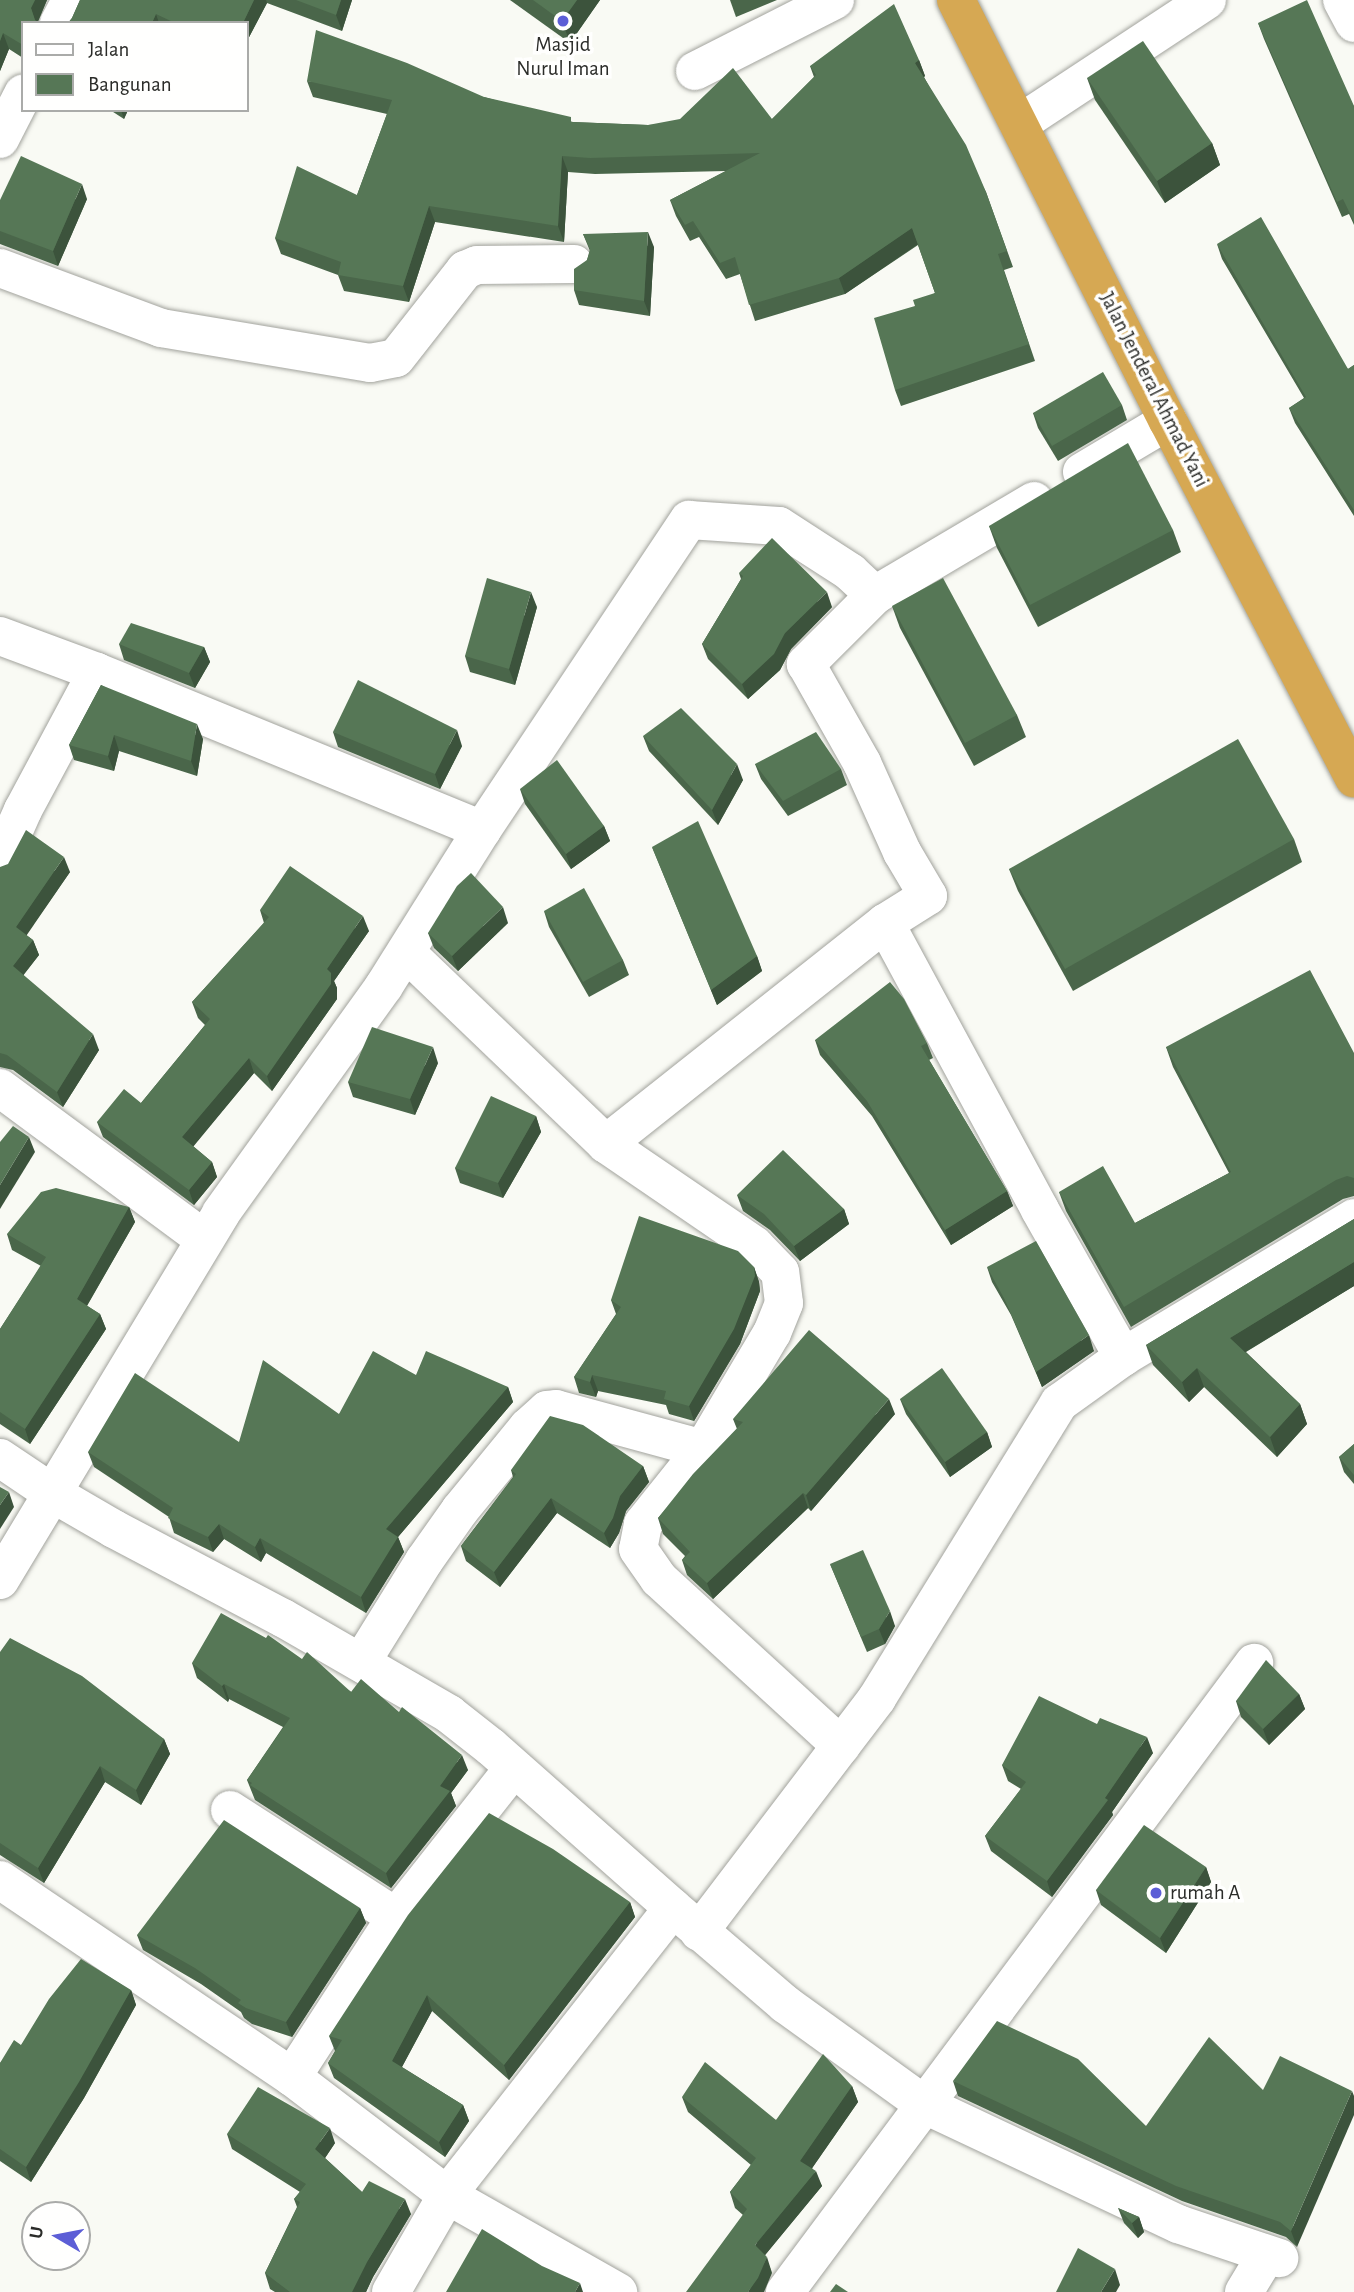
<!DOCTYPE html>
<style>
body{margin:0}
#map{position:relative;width:1354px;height:2292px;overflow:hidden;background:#f9faf4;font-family:"Alegreya Sans",sans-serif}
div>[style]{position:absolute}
.roads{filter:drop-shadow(0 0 2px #a2a39d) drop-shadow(0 0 2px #a2a39d)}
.minor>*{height:38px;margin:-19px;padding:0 19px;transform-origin:19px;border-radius:19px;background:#fff}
.trunk>*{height:38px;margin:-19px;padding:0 19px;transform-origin:19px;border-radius:19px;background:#d6a853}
.wall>*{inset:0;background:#4a664a}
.shaded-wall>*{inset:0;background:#3c533c}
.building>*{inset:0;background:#567756}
.dots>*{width:19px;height:19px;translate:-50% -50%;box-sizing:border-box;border:4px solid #fffffe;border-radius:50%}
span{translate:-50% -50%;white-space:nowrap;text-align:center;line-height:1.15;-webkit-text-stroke:7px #fffffe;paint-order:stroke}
.poi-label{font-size:21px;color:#2b2c29}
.left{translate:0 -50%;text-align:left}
.street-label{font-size:21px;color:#2b2c29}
.legend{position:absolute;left:21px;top:21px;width:228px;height:91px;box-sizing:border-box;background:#fffffe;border:2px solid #aaaba9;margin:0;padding:9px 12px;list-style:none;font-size:21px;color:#2b2c29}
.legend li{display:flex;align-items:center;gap:14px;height:35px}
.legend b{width:35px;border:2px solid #aaaba9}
.north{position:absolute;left:21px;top:2201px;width:70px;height:70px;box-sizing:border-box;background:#fffffe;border:2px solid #aaaba9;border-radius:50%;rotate:280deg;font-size:19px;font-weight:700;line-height:28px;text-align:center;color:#2b2c29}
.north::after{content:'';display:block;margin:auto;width:24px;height:32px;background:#5c5ed6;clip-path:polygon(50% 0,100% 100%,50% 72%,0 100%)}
</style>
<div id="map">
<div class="roads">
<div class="minor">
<div style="left:1342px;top:0;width:26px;rotate:62deg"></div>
<div style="left:59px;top:23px;width:26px;rotate:-62deg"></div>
<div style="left:695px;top:71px;width:157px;rotate:-26.9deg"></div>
<div style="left:1019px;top:124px;width:225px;rotate:-33.4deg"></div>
<div style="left:0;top:139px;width:51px;rotate:-62.9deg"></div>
<div style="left:0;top:268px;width:172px;rotate:20.4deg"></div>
<div style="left:161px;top:328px;width:212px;rotate:9.5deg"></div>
<div style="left:370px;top:363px;width:26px;rotate:-11deg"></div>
<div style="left:396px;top:358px;width:112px;rotate:-51.9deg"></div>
<div style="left:465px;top:270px;width:13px;rotate:-23deg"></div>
<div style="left:477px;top:265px;width:97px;rotate:-0.6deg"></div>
<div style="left:1082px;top:472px;width:100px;rotate:-30.7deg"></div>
<div style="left:1034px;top:501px;width:185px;rotate:149.4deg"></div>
<div style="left:875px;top:595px;width:98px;rotate:135deg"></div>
<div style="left:806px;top:664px;width:114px;rotate:60.5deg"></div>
<div style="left:862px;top:763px;width:98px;rotate:65.8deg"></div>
<div style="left:902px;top:852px;width:51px;rotate:59.4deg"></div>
<div style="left:928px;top:896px;width:51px;rotate:147.9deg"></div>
<div style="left:885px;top:923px;width:326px;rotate:61.6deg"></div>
<div style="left:1040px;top:1210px;width:169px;rotate:60.5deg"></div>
<div style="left:0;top:636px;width:103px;rotate:20.4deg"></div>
<div style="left:97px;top:672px;width:157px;rotate:118.2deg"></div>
<div style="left:23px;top:810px;width:57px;rotate:113.9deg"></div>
<div style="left:97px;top:672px;width:416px;rotate:22.3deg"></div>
<div style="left:0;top:1088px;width:254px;rotate:36.5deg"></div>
<div style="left:606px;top:1144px;width:356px;rotate:-38.4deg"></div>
<div style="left:703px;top:1449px;width:96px;rotate:128.7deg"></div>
<div style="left:643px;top:1524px;width:25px;rotate:101deg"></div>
<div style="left:638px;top:1549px;width:37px;rotate:55deg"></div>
<div style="left:659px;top:1579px;width:247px;rotate:42.5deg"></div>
<div style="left:0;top:1458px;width:63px;rotate:33.9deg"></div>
<div style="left:52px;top:1493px;width:72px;rotate:30.1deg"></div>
<div style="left:114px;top:1529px;width:191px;rotate:27.8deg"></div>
<div style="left:283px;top:1618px;width:192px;rotate:30deg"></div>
<div style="left:449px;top:1714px;width:53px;rotate:38.2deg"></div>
<div style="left:491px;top:1747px;width:243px;rotate:41.5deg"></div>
<div style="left:0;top:1580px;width:428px;rotate:-58.9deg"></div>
<div style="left:221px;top:1213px;width:279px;rotate:-54.3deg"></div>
<div style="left:384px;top:986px;width:184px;rotate:-57.9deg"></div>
<div style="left:482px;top:830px;width:373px;rotate:-56.3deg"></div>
<div style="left:689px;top:520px;width:90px;rotate:3.8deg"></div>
<div style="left:779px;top:526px;width:85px;rotate:32.9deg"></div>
<div style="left:850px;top:572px;width:34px;rotate:43deg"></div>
<div style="left:362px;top:1661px;width:118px;rotate:-58.2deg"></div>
<div style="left:424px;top:1561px;width:62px;rotate:-54.8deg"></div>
<div style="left:460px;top:1510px;width:107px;rotate:-50.7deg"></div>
<div style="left:528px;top:1427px;width:25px;rotate:-42deg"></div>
<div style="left:547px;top:1410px;width:9px;rotate:-6deg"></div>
<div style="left:556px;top:1409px;width:152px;rotate:15.2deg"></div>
<div style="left:703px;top:1449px;width:135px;rotate:-59.3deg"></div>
<div style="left:772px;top:1333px;width:32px;rotate:-68deg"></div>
<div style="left:784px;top:1303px;width:31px;rotate:-97deg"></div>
<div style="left:780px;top:1272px;width:37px;rotate:-134deg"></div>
<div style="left:754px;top:1245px;width:179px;rotate:-145.7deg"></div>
<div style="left:606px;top:1144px;width:277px;rotate:-136.2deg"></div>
<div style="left:230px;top:1810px;width:197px;rotate:32.8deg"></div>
<div style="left:0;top:1880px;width:352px;rotate:34deg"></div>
<div style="left:292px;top:2077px;width:195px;rotate:37.3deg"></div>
<div style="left:447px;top:2195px;width:197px;rotate:29.6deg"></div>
<div style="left:699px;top:1932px;width:294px;rotate:-52.7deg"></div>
<div style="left:877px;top:1698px;width:347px;rotate:-58.3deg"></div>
<div style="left:1059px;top:1403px;width:79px;rotate:-35.7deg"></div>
<div style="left:1123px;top:1357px;width:270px;rotate:-31deg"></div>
<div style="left:292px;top:2077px;width:191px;rotate:-57deg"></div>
<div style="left:396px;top:1917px;width:189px;rotate:-51.7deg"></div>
<div style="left:391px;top:2292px;width:112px;rotate:-60deg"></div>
<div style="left:447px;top:2195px;width:365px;rotate:-51.8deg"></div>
<div style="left:673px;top:1908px;width:148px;rotate:40.6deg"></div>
<div style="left:785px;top:2004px;width:173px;rotate:35.8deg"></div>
<div style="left:925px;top:2105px;width:280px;rotate:25.2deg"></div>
<div style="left:1178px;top:2224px;width:107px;rotate:18.6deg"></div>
<div style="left:785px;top:2292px;width:785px;rotate:-53.29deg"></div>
<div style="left:1244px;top:2292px;width:44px;rotate:-58.8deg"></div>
</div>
<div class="trunk">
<div style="left:956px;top:0;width:471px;rotate:63.3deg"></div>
<div style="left:1168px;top:421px;width:403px;rotate:62.5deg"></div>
</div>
</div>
<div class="wall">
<div style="clip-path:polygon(0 0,47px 0,38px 22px,23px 23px,23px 58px,9px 49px,0 71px)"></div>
<div style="clip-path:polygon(80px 0,352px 0,342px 31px,267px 3px,247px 41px,247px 23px,68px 23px,72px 18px)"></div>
<div style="clip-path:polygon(510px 0,600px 0,570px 43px)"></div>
<div style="clip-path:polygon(730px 0,777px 0,736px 17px)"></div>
<div style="clip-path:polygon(1258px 23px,1354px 106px,1354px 225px,1349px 214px,1342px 217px,1264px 39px)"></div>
<div style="clip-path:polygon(919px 60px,925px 76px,924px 77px,986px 192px,1013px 267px,1004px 270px,1035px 361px,901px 406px,895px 390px,915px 306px,935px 293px,918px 245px,845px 294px,755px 321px,740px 274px,726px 279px,699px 237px,690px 241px,676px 216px,670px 200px,726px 171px,595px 174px,568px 172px,564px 242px,435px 222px,409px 302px,344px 291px,338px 275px,281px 254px,275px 238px,357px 195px,387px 114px,313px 97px,307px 81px,484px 97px,573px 122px,648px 125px,772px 119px,814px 77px,810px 66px)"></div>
<div style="clip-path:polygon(1087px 78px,1212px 143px,1220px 165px,1165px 203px,1095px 100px)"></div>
<div style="clip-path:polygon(110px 110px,128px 110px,124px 119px)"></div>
<div style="clip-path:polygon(87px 199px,58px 266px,0 244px,0 200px)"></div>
<div style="clip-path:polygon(583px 234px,654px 247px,650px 316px,579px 305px,574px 290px,587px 260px,590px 251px)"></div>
<div style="clip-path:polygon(1217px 244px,1348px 369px,1354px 365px,1354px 516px,1295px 423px,1289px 408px,1304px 398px,1222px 259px)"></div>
<div style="clip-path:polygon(1122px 405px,1127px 420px,1058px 461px,1038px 428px,1033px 413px)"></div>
<div style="clip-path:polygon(989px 526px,1173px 530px,1181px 552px,1038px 627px,997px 548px)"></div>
<div style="clip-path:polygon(739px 573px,832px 607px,791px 649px,780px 670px,748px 699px,708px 659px,702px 644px,741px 579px)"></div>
<div style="clip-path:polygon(892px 606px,1017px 715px,1026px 737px,974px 766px,900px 628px)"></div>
<div style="clip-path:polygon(537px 607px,515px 685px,470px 672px,465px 656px)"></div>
<div style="clip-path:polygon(119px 644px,204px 647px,210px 662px,195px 688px,124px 660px)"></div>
<div style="clip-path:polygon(101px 685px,203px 739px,197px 776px,119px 751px,114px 771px,74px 760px,69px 745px)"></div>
<div style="clip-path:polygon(333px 732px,462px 746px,440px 789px,338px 747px)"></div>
<div style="clip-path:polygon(643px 736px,743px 780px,718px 825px,649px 751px)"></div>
<div style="clip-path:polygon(755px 764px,841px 769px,847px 785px,788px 816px,761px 779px)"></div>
<div style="clip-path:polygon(520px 789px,604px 826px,610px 841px,571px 869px,525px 804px)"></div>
<div style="clip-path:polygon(1294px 839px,1302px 862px,1073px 991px,1018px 891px,1009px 869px)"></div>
<div style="clip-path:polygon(652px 847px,757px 956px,762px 971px,717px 1005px)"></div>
<div style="clip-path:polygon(0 867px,70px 872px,26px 935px,33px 940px,39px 955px,23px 975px,99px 1050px,63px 1107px,13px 1070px,0 1067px)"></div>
<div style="clip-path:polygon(260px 910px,369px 931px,334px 981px,337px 988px,337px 999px,272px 1091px,254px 1073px,193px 1146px,212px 1162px,217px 1177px,194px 1205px,103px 1137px,97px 1122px,141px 1103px,205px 1025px,198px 1018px,192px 1002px,264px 923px)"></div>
<div style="clip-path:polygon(544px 911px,623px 960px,629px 975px,589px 997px,549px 927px)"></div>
<div style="clip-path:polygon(508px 923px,458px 971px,434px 948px,428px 933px)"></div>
<div style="clip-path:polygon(815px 1040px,927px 1043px,933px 1058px,929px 1060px,1007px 1191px,1013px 1206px,951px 1245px,872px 1116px,820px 1055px)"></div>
<div style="clip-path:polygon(1166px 1047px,1354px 1053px,1354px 1196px,1343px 1199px,1131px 1327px,1066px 1211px,1059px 1192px,1135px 1223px,1229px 1173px,1173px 1067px)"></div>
<div style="clip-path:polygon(438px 1063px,415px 1115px,353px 1097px,348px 1082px)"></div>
<div style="clip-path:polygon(536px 1116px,541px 1132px,503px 1198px,460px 1183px,455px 1168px)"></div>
<div style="clip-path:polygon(737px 1195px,844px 1209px,849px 1224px,800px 1261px,770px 1230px,743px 1211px)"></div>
<div style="clip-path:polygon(129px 1207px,135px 1222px,87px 1306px,100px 1314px,106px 1329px,30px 1444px,0 1424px,0 1329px,41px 1266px,12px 1250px,7px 1234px)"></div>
<div style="clip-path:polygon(1354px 1219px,1354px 1286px,1246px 1352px,1300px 1404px,1307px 1424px,1277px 1457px,1204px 1387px,1189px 1402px,1153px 1365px,1146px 1345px)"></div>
<div style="clip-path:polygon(754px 1267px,759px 1282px,760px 1291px,740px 1344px,694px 1421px,669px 1414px,666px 1405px,598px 1391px,596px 1397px,579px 1393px,574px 1377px,616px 1314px,611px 1300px)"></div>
<div style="clip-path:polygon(987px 1267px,1094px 1351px,1042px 1387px,1011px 1315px,992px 1282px)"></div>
<div style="clip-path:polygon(416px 1375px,508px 1387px,513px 1402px,398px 1537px,404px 1552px,366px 1613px,266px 1553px,261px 1562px,224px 1539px,213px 1552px,174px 1533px,169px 1517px,94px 1467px,88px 1452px,239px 1442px,339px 1414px)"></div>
<div style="clip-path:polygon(900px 1399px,987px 1432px,992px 1447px,950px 1477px,906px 1414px)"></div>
<div style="clip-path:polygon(895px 1414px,811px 1511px,808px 1508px,713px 1599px,687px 1575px,682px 1560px,685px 1556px,663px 1534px,658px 1518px,737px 1429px,733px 1419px)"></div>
<div style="clip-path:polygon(1354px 1444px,1354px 1484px,1344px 1472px,1339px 1457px)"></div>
<div style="clip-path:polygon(643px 1466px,649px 1482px,626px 1511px,619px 1533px,610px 1548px,557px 1513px,500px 1587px,466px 1561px,461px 1546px,513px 1477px,511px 1470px)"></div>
<div style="clip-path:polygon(830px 1564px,895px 1626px,885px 1644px,867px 1652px)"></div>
<div style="clip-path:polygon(0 1652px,164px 1739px,170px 1754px,141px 1805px,105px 1782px,44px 1883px,0 1855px)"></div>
<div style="clip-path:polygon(302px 1659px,468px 1770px,451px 1793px,456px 1806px,391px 1888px,255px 1800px,247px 1780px,283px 1727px,229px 1699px,228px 1702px,197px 1678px,192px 1663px)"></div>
<div style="clip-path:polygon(1299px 1694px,1305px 1709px,1269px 1745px,1241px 1717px,1236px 1701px)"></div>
<div style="clip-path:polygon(1097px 1724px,1153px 1753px,1112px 1812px,1113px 1815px,1052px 1897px,991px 1851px,985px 1836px,1021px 1789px,1008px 1781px,1002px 1765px)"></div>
<div style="clip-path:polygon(1206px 1867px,1211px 1882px,1166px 1953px,1101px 1905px,1096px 1890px)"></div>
<div style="clip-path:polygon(630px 1902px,635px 1917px,509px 2080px,432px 2011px,402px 2067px,463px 2105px,469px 2121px,445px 2157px,334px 2078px,328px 2063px,335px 2051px,329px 2036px)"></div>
<div style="clip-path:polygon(360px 1908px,366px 1923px,292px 2037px,252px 2024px,244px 2018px,241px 2012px,201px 1984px,143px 1950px,137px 1935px)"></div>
<div style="clip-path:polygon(131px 1990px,136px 2005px,84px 2098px,31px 2182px,0 2161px,0 2063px,21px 2045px)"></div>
<div style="clip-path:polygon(953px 2081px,1146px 2126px,1263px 2090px,1297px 2247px,1286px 2237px,1182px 2201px,958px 2096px)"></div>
<div style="clip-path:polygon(852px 2086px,858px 2102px,812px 2168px,822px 2186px,765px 2255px,772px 2273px,743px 2215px,735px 2208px,730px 2192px,751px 2165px,688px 2112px,682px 2097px,776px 2120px)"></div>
<div style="clip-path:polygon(227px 2134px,335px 2143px,325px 2158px,362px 2192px,411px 2214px,373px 2277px,366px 2292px,275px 2292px,270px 2289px,265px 2273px,297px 2207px,294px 2199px,300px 2192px,232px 2149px)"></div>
<div style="clip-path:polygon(1118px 2208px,1139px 2217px,1144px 2232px,1138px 2238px,1124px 2223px)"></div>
</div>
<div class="shaded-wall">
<div style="clip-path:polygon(35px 0,47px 0,37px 23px,36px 23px,31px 8px)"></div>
<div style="clip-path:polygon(254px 0,266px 0,267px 3px,247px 41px,247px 23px,243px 23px)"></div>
<div style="clip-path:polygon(341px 0,352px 0,342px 31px,336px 15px)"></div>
<div style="clip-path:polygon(577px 0,600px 0,570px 43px,562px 21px)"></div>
<div style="clip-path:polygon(156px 14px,159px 23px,152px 23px)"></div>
<div style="clip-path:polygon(3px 33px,9px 49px,0 71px,0 41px)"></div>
<div style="clip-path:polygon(919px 60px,925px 76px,921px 79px,915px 63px)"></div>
<div style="clip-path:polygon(121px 110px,128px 110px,124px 119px)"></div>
<div style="clip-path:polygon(1212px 143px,1220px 165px,1165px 203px,1157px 181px)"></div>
<div style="clip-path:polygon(562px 156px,568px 172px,564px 242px,558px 226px)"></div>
<div style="clip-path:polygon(82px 184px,87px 199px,58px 266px,53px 251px)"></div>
<div style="clip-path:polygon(429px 206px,435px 222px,409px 302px,403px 286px)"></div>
<div style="clip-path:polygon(912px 228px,918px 244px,845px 294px,839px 278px)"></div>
<div style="clip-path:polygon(648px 232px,654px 247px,650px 316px,644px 301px)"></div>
<div style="clip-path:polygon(531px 592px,537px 607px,515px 685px,509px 669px)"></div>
<div style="clip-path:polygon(827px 592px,832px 607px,791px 649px,780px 670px,748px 699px,742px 684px,785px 633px)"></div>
<div style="clip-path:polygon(204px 647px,210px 662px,195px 688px,189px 673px)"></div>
<div style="clip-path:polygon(197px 724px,203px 739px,197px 776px,191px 761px)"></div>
<div style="clip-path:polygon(457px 730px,462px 746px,440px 789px,435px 774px)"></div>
<div style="clip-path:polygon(114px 735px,119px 751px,114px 771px,108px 756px)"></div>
<div style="clip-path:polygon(737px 764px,743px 780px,718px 825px,712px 810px)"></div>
<div style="clip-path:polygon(604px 826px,610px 841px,571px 869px,566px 854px)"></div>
<div style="clip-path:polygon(64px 857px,70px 872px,22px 942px,16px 927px)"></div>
<div style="clip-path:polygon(503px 907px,508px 923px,458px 971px,452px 956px)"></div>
<div style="clip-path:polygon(363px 916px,369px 931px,334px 981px,337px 988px,337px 999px,272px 1091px,267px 1076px,327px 969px)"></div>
<div style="clip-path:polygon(33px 940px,39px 955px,19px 981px,13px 966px)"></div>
<div style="clip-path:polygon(757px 956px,762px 971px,717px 1005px,711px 990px)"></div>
<div style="clip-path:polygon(93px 1034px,99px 1050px,63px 1107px,57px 1092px)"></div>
<div style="clip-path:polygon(433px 1047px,438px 1063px,415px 1115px,410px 1099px)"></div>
<div style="clip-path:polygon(249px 1058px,254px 1073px,188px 1153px,182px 1137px)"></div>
<div style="clip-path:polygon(536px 1116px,541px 1132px,503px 1198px,498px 1183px)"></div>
<div style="clip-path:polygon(29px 1137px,35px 1152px,0 1209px,0 1185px)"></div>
<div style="clip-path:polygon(212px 1162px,217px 1177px,194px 1205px,189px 1190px)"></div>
<div style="clip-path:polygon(1007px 1191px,1013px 1206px,951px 1245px,945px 1230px)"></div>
<div style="clip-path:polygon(129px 1207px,135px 1222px,82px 1314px,77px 1299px)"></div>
<div style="clip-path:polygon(844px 1209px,849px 1224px,800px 1261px,794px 1246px)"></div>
<div style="clip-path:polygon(1354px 1262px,1354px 1286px,1237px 1357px,1230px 1338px)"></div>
<div style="clip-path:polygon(754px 1267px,759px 1282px,760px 1291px,740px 1344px,694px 1421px,689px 1406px)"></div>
<div style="clip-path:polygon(100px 1314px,106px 1329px,30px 1444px,25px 1429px)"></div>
<div style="clip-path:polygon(1089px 1335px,1094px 1351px,1042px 1387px,1036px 1372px)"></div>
<div style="clip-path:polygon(1197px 1368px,1204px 1387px,1189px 1402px,1182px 1382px)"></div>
<div style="clip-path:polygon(592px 1375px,598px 1391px,596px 1397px,590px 1382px)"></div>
<div style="clip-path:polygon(508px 1387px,513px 1402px,398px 1537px,404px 1552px,366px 1613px,361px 1597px,386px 1529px)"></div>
<div style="clip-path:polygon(889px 1399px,895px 1414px,811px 1511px,806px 1495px)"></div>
<div style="clip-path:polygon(1300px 1404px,1307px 1424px,1277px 1457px,1270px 1437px)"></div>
<div style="clip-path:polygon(987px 1432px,992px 1447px,950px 1477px,945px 1462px)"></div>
<div style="clip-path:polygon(643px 1466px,649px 1482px,626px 1511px,619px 1533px,610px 1548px,604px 1533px,620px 1496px)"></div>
<div style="clip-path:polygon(9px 1492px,14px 1507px,0 1529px,0 1505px)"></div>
<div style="clip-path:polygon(803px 1493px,808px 1508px,713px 1599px,707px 1583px)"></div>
<div style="clip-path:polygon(551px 1498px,557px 1513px,500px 1587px,494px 1572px)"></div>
<div style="clip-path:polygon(219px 1524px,224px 1539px,213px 1552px,208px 1537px)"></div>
<div style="clip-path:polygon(260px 1538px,266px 1553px,261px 1562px,255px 1547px)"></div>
<div style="clip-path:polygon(890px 1611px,895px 1626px,885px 1644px,879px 1629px)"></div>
<div style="clip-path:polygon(224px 1684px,229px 1699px,228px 1702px,222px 1686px)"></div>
<div style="clip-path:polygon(1299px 1694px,1305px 1709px,1269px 1745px,1263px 1729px)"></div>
<div style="clip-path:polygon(1147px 1737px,1153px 1753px,1112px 1812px,1113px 1815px,1052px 1897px,1047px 1881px)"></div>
<div style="clip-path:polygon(164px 1739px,170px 1754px,141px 1805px,136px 1790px)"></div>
<div style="clip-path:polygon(462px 1755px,468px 1770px,451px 1793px,456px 1806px,391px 1888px,386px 1873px,440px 1786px)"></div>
<div style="clip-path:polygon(100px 1766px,105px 1782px,44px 1883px,38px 1868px)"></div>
<div style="clip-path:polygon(1206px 1867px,1211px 1882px,1166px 1953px,1160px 1938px)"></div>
<div style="clip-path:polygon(630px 1902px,635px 1917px,509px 2080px,504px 2065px)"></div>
<div style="clip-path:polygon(360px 1908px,366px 1923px,292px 2037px,286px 2022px)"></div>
<div style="clip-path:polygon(131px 1990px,136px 2005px,84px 2098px,31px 2182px,26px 2167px)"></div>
<div style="clip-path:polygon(427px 1995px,432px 2011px,397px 2076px,392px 2061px)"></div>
<div style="clip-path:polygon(852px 2086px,858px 2102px,806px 2177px,800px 2161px)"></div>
<div style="clip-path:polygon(1352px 2091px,1354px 2096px,1354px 2115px,1297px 2247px,1291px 2231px)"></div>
<div style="clip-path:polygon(463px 2105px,469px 2121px,445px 2157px,439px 2142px)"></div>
<div style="clip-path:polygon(330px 2128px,335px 2143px,321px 2164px,315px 2149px)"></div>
<div style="clip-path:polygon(816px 2171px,822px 2186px,761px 2260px,755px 2245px)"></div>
<div style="clip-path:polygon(405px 2199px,411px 2214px,373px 2277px,366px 2292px,352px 2292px,367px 2262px)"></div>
<div style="clip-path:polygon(1139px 2217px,1144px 2232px,1138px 2238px,1132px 2223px)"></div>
<div style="clip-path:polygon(767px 2257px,772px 2273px,764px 2292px,748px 2292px)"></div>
<div style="clip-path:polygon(1115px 2269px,1120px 2285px,1116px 2292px,1101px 2292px)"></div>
<div style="clip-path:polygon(580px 2283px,583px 2292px,575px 2292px)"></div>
</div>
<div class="building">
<div style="clip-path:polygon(0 0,35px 0,31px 8px,35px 20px,39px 23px,23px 23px,23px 45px,3px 33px,0 41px)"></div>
<div style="clip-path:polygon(80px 0,254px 0,243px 23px,175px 23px,156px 14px,152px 23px,68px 23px,72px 18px)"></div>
<div style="clip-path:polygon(296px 0,341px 0,336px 15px)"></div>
<div style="clip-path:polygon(533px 0,577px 0,562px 21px)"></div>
<div style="clip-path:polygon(1307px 0,1354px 106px,1354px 222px,1343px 199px,1337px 202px,1258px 23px)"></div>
<div style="clip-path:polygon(894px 4px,919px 60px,915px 63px,966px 145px,986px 192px,1007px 251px,998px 254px,1029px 344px,895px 390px,874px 318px,915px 306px,913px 300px,935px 293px,912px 228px,839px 278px,749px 305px,735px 257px,720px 263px,693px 221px,685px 225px,670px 200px,760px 153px,590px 158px,562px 156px,558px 226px,429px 206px,403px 286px,338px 275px,341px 262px,275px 238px,297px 166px,357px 195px,392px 100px,307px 81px,316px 30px,407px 63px,484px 97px,571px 117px,571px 122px,648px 125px,680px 119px,733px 68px,772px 119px,816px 75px,810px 66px)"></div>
<div style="clip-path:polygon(1143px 41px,1212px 143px,1157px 181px,1087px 78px)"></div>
<div style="clip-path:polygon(21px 156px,82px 184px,53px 251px,0 231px,0 200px)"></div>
<div style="clip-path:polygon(1261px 217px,1348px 369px,1354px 365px,1354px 510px,1289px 408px,1306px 397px,1217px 244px)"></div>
<div style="clip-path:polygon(648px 232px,644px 301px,574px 290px,574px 269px,587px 260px,590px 249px,583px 234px)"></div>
<div style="clip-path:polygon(1103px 372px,1122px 405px,1052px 446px,1033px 413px)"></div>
<div style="clip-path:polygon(1128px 443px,1173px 530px,1030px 605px,989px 526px)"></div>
<div style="clip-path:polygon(772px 538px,827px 592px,785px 633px,774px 654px,742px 684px,702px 644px,743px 576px,739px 573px)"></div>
<div style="clip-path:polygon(487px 578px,531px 592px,509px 669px,465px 656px)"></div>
<div style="clip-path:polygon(943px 578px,1017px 715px,965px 743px,892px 606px)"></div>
<div style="clip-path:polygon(131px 623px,204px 647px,189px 673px,119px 644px)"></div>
<div style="clip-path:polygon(358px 680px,457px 730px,435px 774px,333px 732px)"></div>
<div style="clip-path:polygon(101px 685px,197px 724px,191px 761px,114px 735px,108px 756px,69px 745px)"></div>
<div style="clip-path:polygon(681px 708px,737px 764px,712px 810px,643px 736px)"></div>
<div style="clip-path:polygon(816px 732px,841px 769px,783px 801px,755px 764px)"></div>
<div style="clip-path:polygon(1238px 739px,1294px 839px,1065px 969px,1009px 869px)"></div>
<div style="clip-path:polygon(557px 760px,604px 826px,566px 854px,520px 789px)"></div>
<div style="clip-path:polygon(698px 821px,757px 956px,711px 990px,652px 847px)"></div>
<div style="clip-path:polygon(26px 830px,64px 857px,16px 927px,33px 940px,13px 966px,93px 1034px,57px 1092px,7px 1055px,0 1053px,0 867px,8px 864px)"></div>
<div style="clip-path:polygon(290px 866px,363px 916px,327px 969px,331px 973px,331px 984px,267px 1076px,249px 1058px,182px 1137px,212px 1162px,189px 1190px,97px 1122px,124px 1089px,141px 1103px,210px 1019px,192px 1002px,269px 917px,260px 910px)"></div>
<div style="clip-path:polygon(471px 873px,503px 907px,452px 956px,428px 933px,457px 886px)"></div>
<div style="clip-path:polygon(584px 888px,623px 960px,583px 982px,544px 911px)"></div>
<div style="clip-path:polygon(1310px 970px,1354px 1053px,1354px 1178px,1347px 1176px,1336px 1180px,1124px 1307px,1059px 1192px,1103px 1166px,1135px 1223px,1231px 1172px,1166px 1047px)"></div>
<div style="clip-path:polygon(890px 982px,904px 999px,927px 1043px,921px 1046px,1007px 1191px,945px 1230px,867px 1101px,815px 1040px)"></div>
<div style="clip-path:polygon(372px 1027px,433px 1047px,410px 1099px,348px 1082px)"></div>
<div style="clip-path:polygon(491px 1096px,536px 1116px,498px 1183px,455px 1168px)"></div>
<div style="clip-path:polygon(13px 1126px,29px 1137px,0 1185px,0 1142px)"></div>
<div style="clip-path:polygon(783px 1150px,844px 1209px,794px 1246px,764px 1214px,737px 1195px)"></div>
<div style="clip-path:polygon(56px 1188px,129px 1207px,77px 1299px,100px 1314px,25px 1429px,0 1412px,0 1329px,46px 1257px,7px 1234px,41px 1192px)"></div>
<div style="clip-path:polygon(639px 1216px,738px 1251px,754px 1267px,755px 1276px,734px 1329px,689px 1406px,664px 1399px,666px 1391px,592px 1375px,590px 1382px,574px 1377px,621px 1307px,611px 1300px)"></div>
<div style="clip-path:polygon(1354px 1219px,1354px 1262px,1230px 1338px,1300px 1404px,1270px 1437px,1197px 1368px,1182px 1382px,1146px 1345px)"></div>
<div style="clip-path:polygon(1036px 1241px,1089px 1335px,1036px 1372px,1005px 1300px,987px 1267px)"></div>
<div style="clip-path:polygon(809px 1330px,889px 1399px,806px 1495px,803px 1493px,707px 1583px,682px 1560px,690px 1552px,658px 1518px,693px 1474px,743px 1422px,733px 1419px)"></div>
<div style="clip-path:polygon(373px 1351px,416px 1375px,426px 1351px,508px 1387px,386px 1529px,398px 1537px,361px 1597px,260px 1538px,255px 1547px,219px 1524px,208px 1537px,168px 1518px,173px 1508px,88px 1452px,135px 1373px,239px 1442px,263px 1360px,339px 1414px)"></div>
<div style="clip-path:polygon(942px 1368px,987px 1432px,945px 1462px,900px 1399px)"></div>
<div style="clip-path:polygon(550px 1416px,583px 1425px,643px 1466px,620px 1496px,613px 1518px,604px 1533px,551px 1498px,494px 1572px,461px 1546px,516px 1474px,511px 1470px)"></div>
<div style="clip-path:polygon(1354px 1444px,1354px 1475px,1339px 1457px)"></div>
<div style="clip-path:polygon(0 1487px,9px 1492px,0 1505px)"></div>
<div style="clip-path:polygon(863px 1550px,890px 1611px,879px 1629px,861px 1637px,830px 1564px)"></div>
<div style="clip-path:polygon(221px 1613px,266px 1638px,268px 1635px,302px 1659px,307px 1652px,351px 1692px,361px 1679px,399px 1712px,402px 1707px,462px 1755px,440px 1786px,450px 1791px,386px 1873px,250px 1785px,252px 1783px,247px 1780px,290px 1718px,224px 1684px,222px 1686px,192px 1663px)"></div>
<div style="clip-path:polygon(10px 1638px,82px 1676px,164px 1739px,136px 1790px,100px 1766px,38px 1868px,0 1843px,0 1652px)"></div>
<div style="clip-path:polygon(1266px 1660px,1299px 1694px,1263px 1729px,1236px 1701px)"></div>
<div style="clip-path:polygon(1039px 1696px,1097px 1724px,1100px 1718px,1147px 1737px,1105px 1798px,1108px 1800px,1047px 1881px,985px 1836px,1026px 1782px,1002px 1765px)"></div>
<div style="clip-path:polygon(489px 1813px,553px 1849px,630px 1902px,504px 2065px,427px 1995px,392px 2061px,463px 2105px,439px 2142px,328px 2063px,342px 2040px,329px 2036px,408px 1915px)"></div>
<div style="clip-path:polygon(224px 1820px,360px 1908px,286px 2022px,246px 2008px,238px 2003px,241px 2000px,195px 1968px,137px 1935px)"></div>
<div style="clip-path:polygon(1144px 1825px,1206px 1867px,1160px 1938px,1096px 1890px)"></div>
<div style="clip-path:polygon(81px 1959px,131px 1990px,79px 2082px,26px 2167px,0 2149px,0 2063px,14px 2040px,21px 2045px,49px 1999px)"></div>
<div style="clip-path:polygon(997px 2021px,1078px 2059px,1146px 2126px,1209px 2037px,1263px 2090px,1280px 2056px,1352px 2091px,1291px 2231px,1280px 2222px,1176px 2186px,953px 2081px)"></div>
<div style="clip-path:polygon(823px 2054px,852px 2086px,800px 2161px,816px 2171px,755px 2245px,767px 2257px,758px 2278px,748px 2292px,686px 2292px,747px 2209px,730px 2192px,756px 2158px,682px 2097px,705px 2062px,776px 2120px)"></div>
<div style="clip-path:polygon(258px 2087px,330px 2128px,315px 2149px,362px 2192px,369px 2181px,405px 2199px,367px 2262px,352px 2292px,290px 2292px,265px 2273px,300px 2202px,294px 2199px,306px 2184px,227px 2134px)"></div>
<div style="clip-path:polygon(1118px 2208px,1139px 2217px,1132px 2223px)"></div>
<div style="clip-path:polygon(482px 2229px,542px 2266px,580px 2283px,575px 2292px,446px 2292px)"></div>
<div style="clip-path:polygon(1078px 2248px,1115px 2269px,1101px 2292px,1056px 2292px)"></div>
<div style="clip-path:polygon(836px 2284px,848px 2292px,830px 2292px)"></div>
</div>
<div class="dots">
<div style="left:563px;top:21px;background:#5c5ed6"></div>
<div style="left:1156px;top:1893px;background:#5c5ed6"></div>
</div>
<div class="poi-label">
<span style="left:563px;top:57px">Masjid<br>Nurul Iman</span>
<span class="left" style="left:1170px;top:1893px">rumah A</span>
</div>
<div class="street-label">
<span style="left:1154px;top:390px;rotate:63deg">Jalan Jenderal Ahmad Yani</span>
</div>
<ul class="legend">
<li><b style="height:9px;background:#fff"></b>Jalan</li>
<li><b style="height:19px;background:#567756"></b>Bangunan</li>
</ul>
<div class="north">U</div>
</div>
